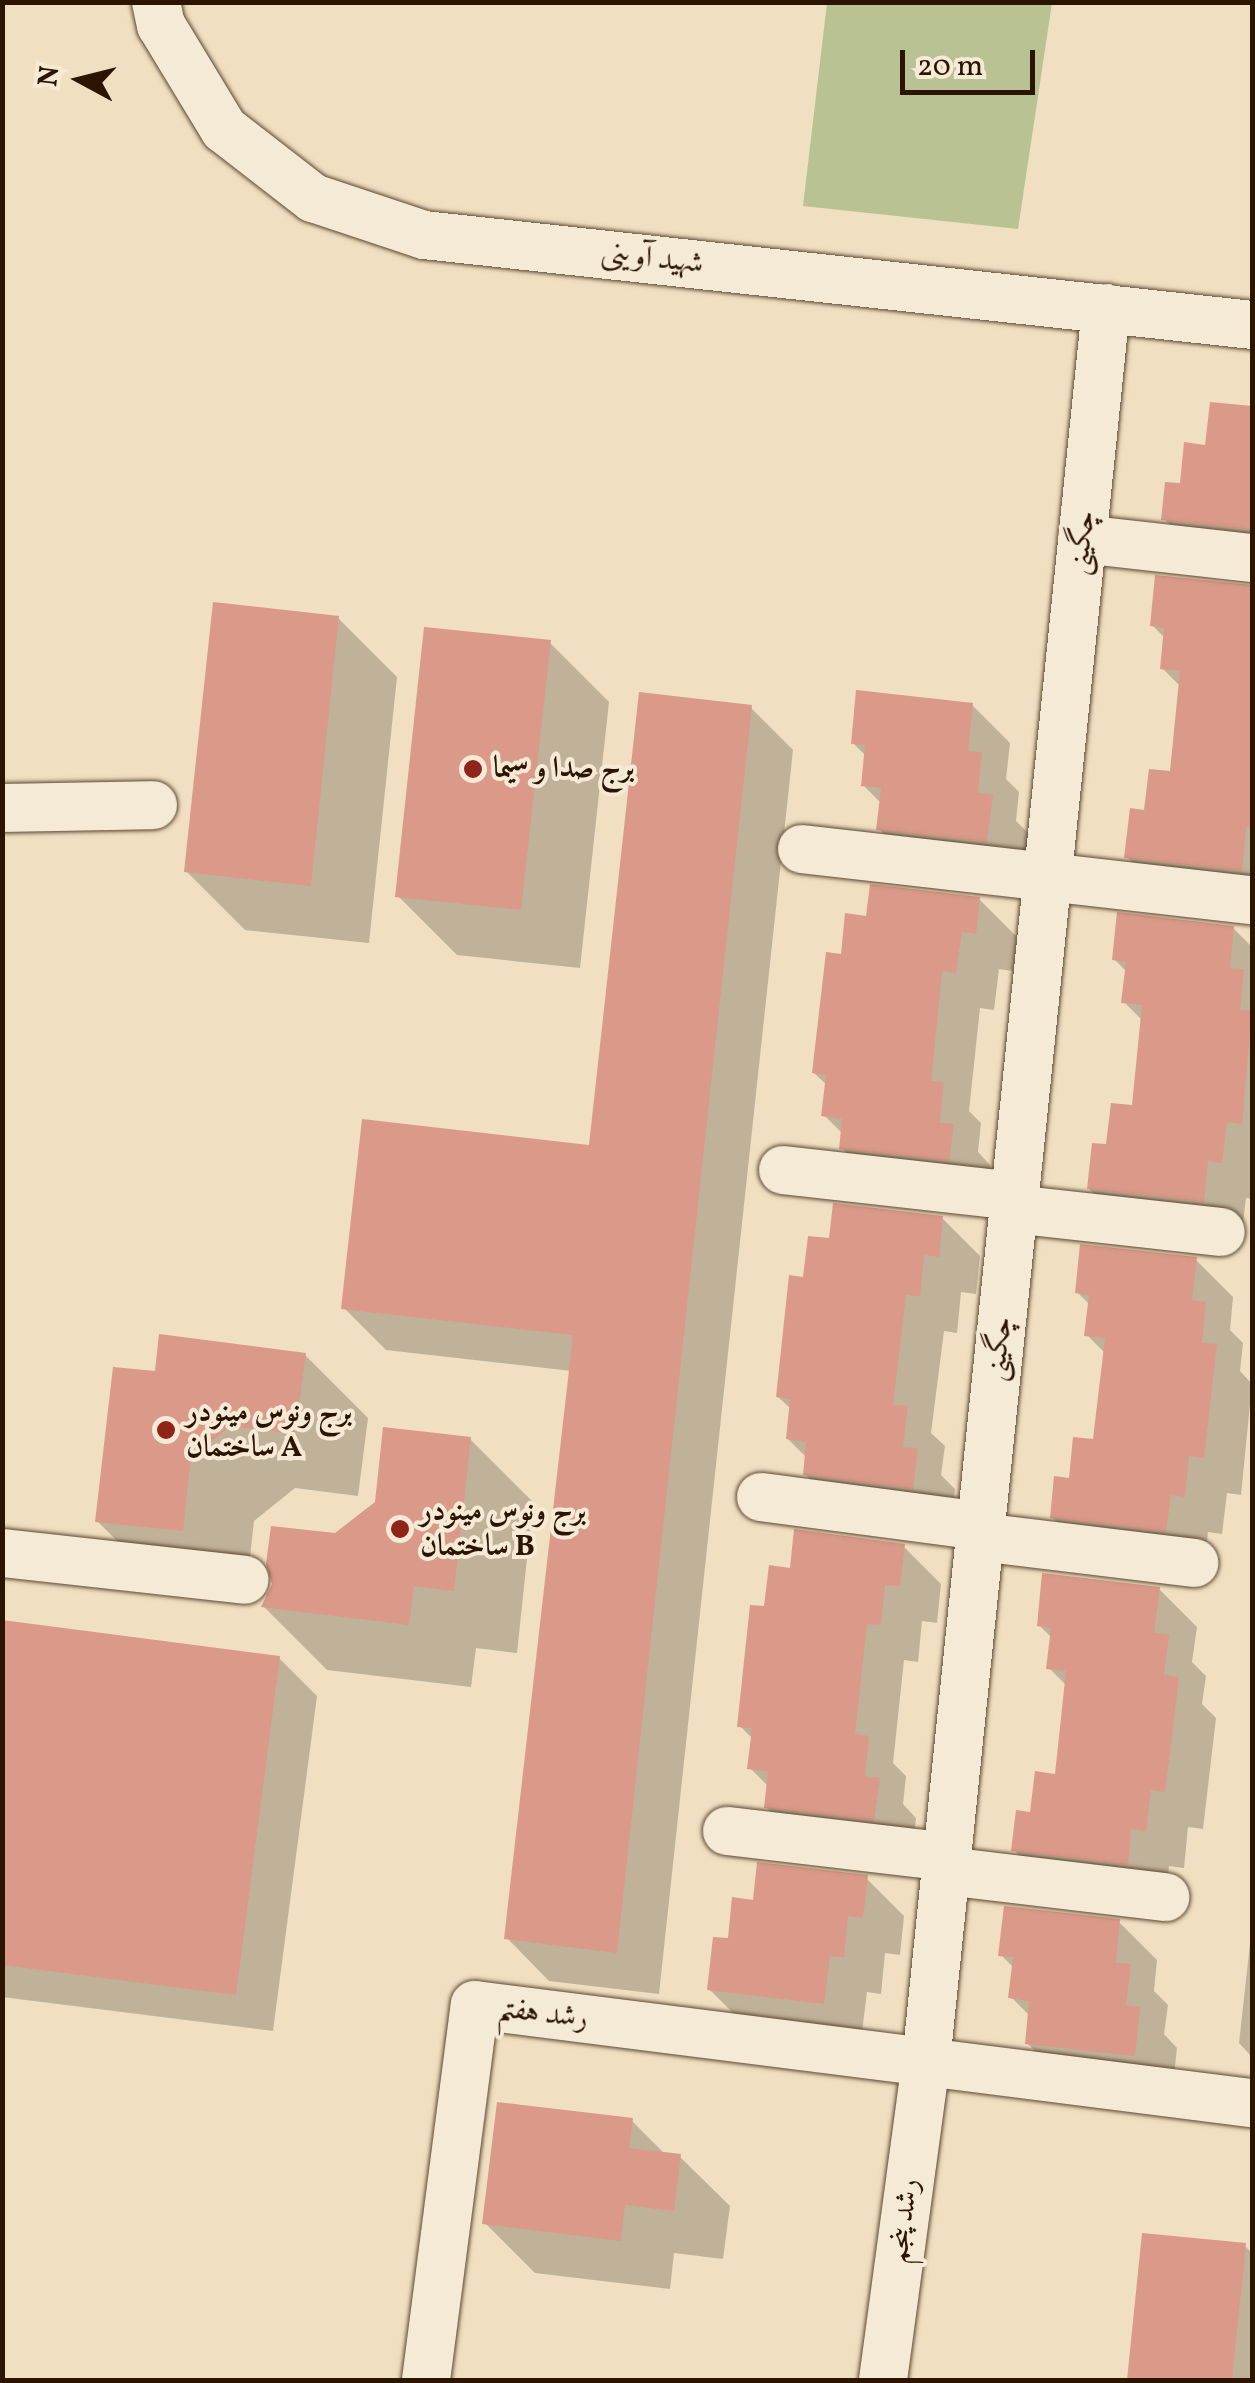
<!DOCTYPE html>
<meta charset="utf-8">
<style>
body{margin:0}
#map{position:relative;width:1255px;height:2383px;overflow:hidden;background:#f0dfc0;font-family:Vollkorn,Amiri,serif}
div>[style]{position:absolute}
.green>*{inset:0;background:#b8c293}
.shadow>*{inset:0;background:#0003}
.building>*{inset:0;background:#da9989}
.roads{filter:drop-shadow(0 0 2px #5c4831) drop-shadow(0 0 2px #5c4831)}
.minor>*{height:48px;margin:-24px;padding:0 24px;transform-origin:24px;border-radius:24px;background:#f5ead6}
.dots>*{width:28px;height:28px;translate:-50% -50%;box-sizing:border-box;border:5px solid #f5ead6;border-radius:50%}
span{translate:-50% -50%;white-space:nowrap;text-align:center;line-height:1.15;-webkit-text-stroke:8px #f5ead6;paint-order:stroke}
.street-label{font-size:30px;color:#2b1501}
.poi-label{font-size:30px;color:#2b1501;font-weight:700}
.left{translate:0 -50%;text-align:left}
.frame{position:absolute;inset:0;border:5px solid #2b1501;pointer-events:none}
.north{position:absolute;left:30px;top:30px;width:100px;height:100px;-webkit-text-stroke:8px #f5ead6;paint-order:stroke;rotate:277deg;font-size:28px;font-weight:700;line-height:40px;text-align:center;color:#2b1501}
.north::after{content:'';display:block;margin:auto;width:35px;height:45px;background:#2b1501;clip-path:polygon(50% 0,100% 100%,50% 72%,0 100%)}
.scale{position:absolute;left:900px;top:50px;width:135px;height:45px;box-sizing:border-box;border:5px solid #2b1501;border-top:0;padding-left:12px;font-size:30px;line-height:35px;white-space:nowrap;color:#2b1501;-webkit-text-stroke:8px #f5ead6;paint-order:stroke}
</style>
<div id="map">
<div class="green">
<div style="clip-path:polygon(827px 3px,1052px 3px,1018px 229px,803px 206px)"></div>
</div>
<div class="shadow">
<div style="clip-path:polygon(1213px 404px,1252px 409px,1252px 563px,1202px 557px,1164px 519px,1207px 448px)"></div>
<div style="clip-path:polygon(1252px 587px,1252px 905px,1165px 895px,1127px 857px,1147px 812px,1172px 774px,1181px 687px,1162px 668px,1165px 638px,1152px 625px)"></div>
<div style="clip-path:polygon(338px 618px,397px 677px,369px 943px,245px 930px,186px 871px)"></div>
<div style="clip-path:polygon(550px 643px,609px 702px,580px 968px,457px 955px,398px 896px)"></div>
<div style="clip-path:polygon(972px 705px,1010px 743px,1006px 779px,1019px 792px,1016px 821px,1030px 835px,1024px 879px,917px 867px,879px 829px,882px 804px,863px 785px,866px 756px,853px 743px)"></div>
<div style="clip-path:polygon(751px 708px,793px 750px,659px 1994px,549px 1981px,507px 1938px,572px 1371px,386px 1350px,344px 1308px,592px 1148px)"></div>
<div style="clip-path:polygon(979px 899px,1017px 937px,1013px 971px,999px 969px,994px 1010px,980px 1008px,969px 1111px,981px 1123px,978px 1152px,990px 1165px,987px 1198px,880px 1186px,842px 1148px,843px 1134px,824px 1115px,828px 1086px,814px 1073px,843px 957px,868px 918px)"></div>
<div style="clip-path:polygon(1233px 928px,1252px 947px,1252px 1199px,1246px 1198px,1241px 1239px,1127px 1227px,1089px 1189px,1134px 1108px,1143px 1021px,1124px 1002px,1128px 973px,1114px 959px)"></div>
<div style="clip-path:polygon(942px 1218px,980px 1256px,976px 1294px,961px 1292px,957px 1333px,944px 1331px,931px 1433px,945px 1446px,941px 1475px,955px 1489px,951px 1526px,843px 1512px,805px 1474px,807px 1458px,788px 1439px,791px 1409px,778px 1397px,805px 1280px,831px 1241px)"></div>
<div style="clip-path:polygon(1195px 1259px,1233px 1297px,1230px 1330px,1243px 1343px,1240px 1371px,1252px 1384px,1241px 1495px,1227px 1493px,1222px 1534px,1208px 1532px,1204px 1569px,1090px 1555px,1052px 1517px,1095px 1442px,1106px 1354px,1087px 1335px,1090px 1305px,1077px 1292px)"></div>
<div style="clip-path:polygon(305px 1355px,368px 1418px,358px 1496px,295px 1488px,254px 1521px,246px 1593px,161px 1584px,97px 1521px,157px 1374px)"></div>
<div style="clip-path:polygon(470px 1439px,533px 1502px,517px 1653px,476px 1648px,471px 1687px,327px 1670px,264px 1607px,336px 1535px)"></div>
<div style="clip-path:polygon(903px 1546px,941px 1584px,937px 1623px,922px 1621px,918px 1662px,904px 1660px,893px 1763px,906px 1776px,903px 1804px,916px 1818px,911px 1857px,804px 1845px,766px 1807px,769px 1787px,750px 1768px,753px 1739px,740px 1726px,766px 1609px,792px 1571px)"></div>
<div style="clip-path:polygon(1159px 1589px,1197px 1627px,1192px 1662px,1206px 1676px,1202px 1704px,1216px 1718px,1203px 1829px,1188px 1827px,1184px 1868px,1169px 1866px,1165px 1902px,1052px 1888px,1014px 1850px,1058px 1776px,1067px 1686px,1049px 1668px,1052px 1638px,1039px 1625px)"></div>
<div style="clip-path:polygon(2px 1623px,279px 1658px,317px 1696px,273px 2031px,2px 1997px)"></div>
<div style="clip-path:polygon(866px 1878px,904px 1916px,900px 1955px,885px 1953px,881px 1994px,867px 1992px,861px 2040px,748px 2028px,710px 1990px,730px 1941px,755px 1903px)"></div>
<div style="clip-path:polygon(1119px 1922px,1157px 1960px,1154px 1991px,1168px 2005px,1164px 2034px,1177px 2048px,1172px 2093px,1065px 2081px,1027px 2043px,1030px 2016px,1011px 1997px,1014px 1968px,1001px 1955px)"></div>
<div style="clip-path:polygon(1252px 1926px,1252px 2057px,1239px 2043px)"></div>
<div style="clip-path:polygon(632px 2121px,666px 2155px,680px 2157px,730px 2206px,723px 2259px,674px 2253px,670px 2289px,535px 2273px,485px 2223px)"></div>
<div style="clip-path:polygon(1144px 2236px,1244px 2245px,1252px 2253px,1252px 2380px,1130px 2380px)"></div>
</div>
<div class="building">
<div style="clip-path:polygon(1210px 402px,1252px 406px,1252px 530px,1161px 520px,1165px 482px,1180px 483px,1184px 442px,1205px 445px)"></div>
<div style="clip-path:polygon(1155px 575px,1252px 585px,1252px 828px,1246px 827px,1242px 871px,1124px 858px,1130px 808px,1144px 810px,1149px 769px,1170px 771px,1180px 671px,1160px 669px,1164px 628px,1150px 626px)"></div>
<div style="clip-path:polygon(213px 602px,339px 616px,311px 886px,184px 872px)"></div>
<div style="clip-path:polygon(424px 627px,551px 640px,521px 910px,395px 897px)"></div>
<div style="clip-path:polygon(856px 690px,973px 703px,968px 751px,982px 752px,978px 793px,993px 795px,987px 842px,876px 830px,881px 788px,861px 786px,865px 745px,851px 744px)"></div>
<div style="clip-path:polygon(639px 692px,752px 705px,617px 1953px,504px 1939px,573px 1335px,341px 1309px,362px 1119px,589px 1145px)"></div>
<div style="clip-path:polygon(870px 884px,980px 897px,976px 934px,962px 932px,956px 973px,942px 971px,931px 1081px,944px 1082px,940px 1123px,954px 1124px,949px 1161px,839px 1149px,842px 1119px,821px 1116px,826px 1075px,812px 1073px,826px 952px,841px 954px,845px 913px,866px 916px)"></div>
<div style="clip-path:polygon(1117px 912px,1234px 926px,1230px 968px,1244px 969px,1240px 1010px,1252px 1011px,1242px 1124px,1227px 1122px,1222px 1163px,1208px 1161px,1204px 1202px,1087px 1189px,1092px 1143px,1106px 1144px,1111px 1103px,1132px 1105px,1142px 1005px,1121px 1003px,1126px 962px,1112px 960px)"></div>
<div style="clip-path:polygon(833px 1203px,943px 1216px,939px 1257px,924px 1255px,920px 1296px,906px 1295px,893px 1405px,908px 1406px,903px 1447px,918px 1448px,913px 1489px,803px 1475px,806px 1442px,786px 1439px,790px 1399px,776px 1397px,789px 1275px,803px 1277px,808px 1236px,829px 1238px)"></div>
<div style="clip-path:polygon(1080px 1244px,1197px 1257px,1192px 1300px,1206px 1302px,1202px 1343px,1217px 1344px,1204px 1458px,1189px 1456px,1185px 1497px,1171px 1495px,1166px 1532px,1050px 1518px,1054px 1476px,1069px 1478px,1073px 1437px,1093px 1439px,1105px 1338px,1084px 1336px,1089px 1295px,1075px 1293px)"></div>
<div style="clip-path:polygon(159px 1334px,306px 1353px,295px 1434px,231px 1426px,191px 1457px,183px 1531px,95px 1522px,113px 1367px,155px 1371px)"></div>
<div style="clip-path:polygon(383px 1427px,471px 1437px,454px 1591px,414px 1586px,409px 1625px,261px 1607px,272px 1584px,266px 1564px,271px 1526px,335px 1533px,375px 1502px)"></div>
<div style="clip-path:polygon(794px 1529px,905px 1544px,900px 1586px,885px 1585px,881px 1625px,867px 1624px,855px 1734px,869px 1736px,865px 1776px,880px 1778px,874px 1821px,764px 1808px,768px 1771px,747px 1769px,752px 1728px,737px 1727px,750px 1605px,764px 1606px,769px 1565px,790px 1568px)"></div>
<div style="clip-path:polygon(1042px 1573px,1160px 1587px,1154px 1633px,1169px 1635px,1164px 1675px,1179px 1677px,1173px 1727px,1165px 1792px,1151px 1790px,1146px 1831px,1131px 1829px,1128px 1865px,1011px 1851px,1016px 1810px,1030px 1812px,1035px 1771px,1055px 1774px,1066px 1671px,1046px 1669px,1051px 1628px,1037px 1626px)"></div>
<div style="clip-path:polygon(2px 1620px,280px 1656px,236px 1995px,2px 1965px)"></div>
<div style="clip-path:polygon(757px 1862px,868px 1875px,863px 1918px,848px 1916px,844px 1957px,830px 1956px,824px 2004px,707px 1990px,713px 1937px,728px 1938px,732px 1897px,753px 1900px)"></div>
<div style="clip-path:polygon(1004px 1906px,1120px 1919px,1116px 1963px,1131px 1964px,1126px 2005px,1140px 2007px,1135px 2056px,1025px 2044px,1029px 2001px,1008px 1998px,1013px 1957px,998px 1956px)"></div>
<div style="clip-path:polygon(497px 2102px,633px 2118px,629px 2148px,681px 2154px,674px 2211px,625px 2205px,621px 2241px,482px 2224px)"></div>
<div style="clip-path:polygon(1142px 2233px,1246px 2243px,1232px 2380px,1127px 2380px)"></div>
</div>
<div class="roads">
<div class="minor">
<div style="left:156px;top:2px;width:24px;rotate:78deg"></div>
<div style="left:161px;top:25px;width:122px;rotate:58.8deg"></div>
<div style="left:224px;top:129px;width:113px;rotate:37.8deg"></div>
<div style="left:313px;top:198px;width:117px;rotate:18.4deg"></div>
<div style="left:424px;top:235px;width:833px;rotate:6.2deg"></div>
<div style="left:1106px;top:308px;width:1763px;rotate:95.86deg"></div>
<div style="left:926px;top:2062px;width:329px;rotate:7.2deg"></div>
<div style="left:1082px;top:539px;width:171px;rotate:6.4deg"></div>
<div style="left:2px;top:808px;width:151px;rotate:-1.1deg"></div>
<div style="left:802px;top:849px;width:453px;rotate:6.5deg"></div>
<div style="left:783px;top:1170px;width:233px;rotate:6.4deg"></div>
<div style="left:1013px;top:1209px;width:209px;rotate:6.3deg"></div>
<div style="left:761px;top:1497px;width:222px;rotate:7.5deg"></div>
<div style="left:980px;top:1537px;width:216px;rotate:6.9deg"></div>
<div style="left:2px;top:1553px;width:244px;rotate:6.3deg"></div>
<div style="left:727px;top:1831px;width:222px;rotate:6.7deg"></div>
<div style="left:946px;top:1871px;width:221px;rotate:6.8deg"></div>
<div style="left:426px;top:2380px;width:378px;rotate:-82.6deg"></div>
<div style="left:475px;top:2005px;width:455px;rotate:7.2deg"></div>
<div style="left:926px;top:2062px;width:321px;rotate:97.7deg"></div>
</div>
</div>
<div class="dots">
<div style="left:473px;top:769px;background:#8f2418"></div>
<div style="left:166px;top:1430px;background:#8f2418"></div>
<div style="left:400px;top:1529px;background:#8f2418"></div>
</div>
<div class="street-label">
<span style="left:652px;top:259px;rotate:6deg">شهید آوینی</span>
<span style="left:1082px;top:543px;rotate:-84deg">چگینی</span>
<span style="left:999px;top:1349px;rotate:-84deg">چگینی</span>
<span style="left:543px;top:2014px;rotate:7deg">رشد هفتم</span>
<span style="left:904px;top:2221px;rotate:-82deg">رشد پنجم</span>
</div>
<div class="poi-label">
<span class="left" style="left:493px;top:769px">برج صدا و سیما</span>
<span class="left" style="left:186px;top:1430px">برج ونوس مینودر<br>ساختمان A</span>
<span class="left" style="left:420px;top:1529px">برج ونوس مینودر<br>ساختمان B</span>
</div>
<div class="frame"></div>
<div class="north">N</div>
<div class="scale">20 m</div>
</div>
